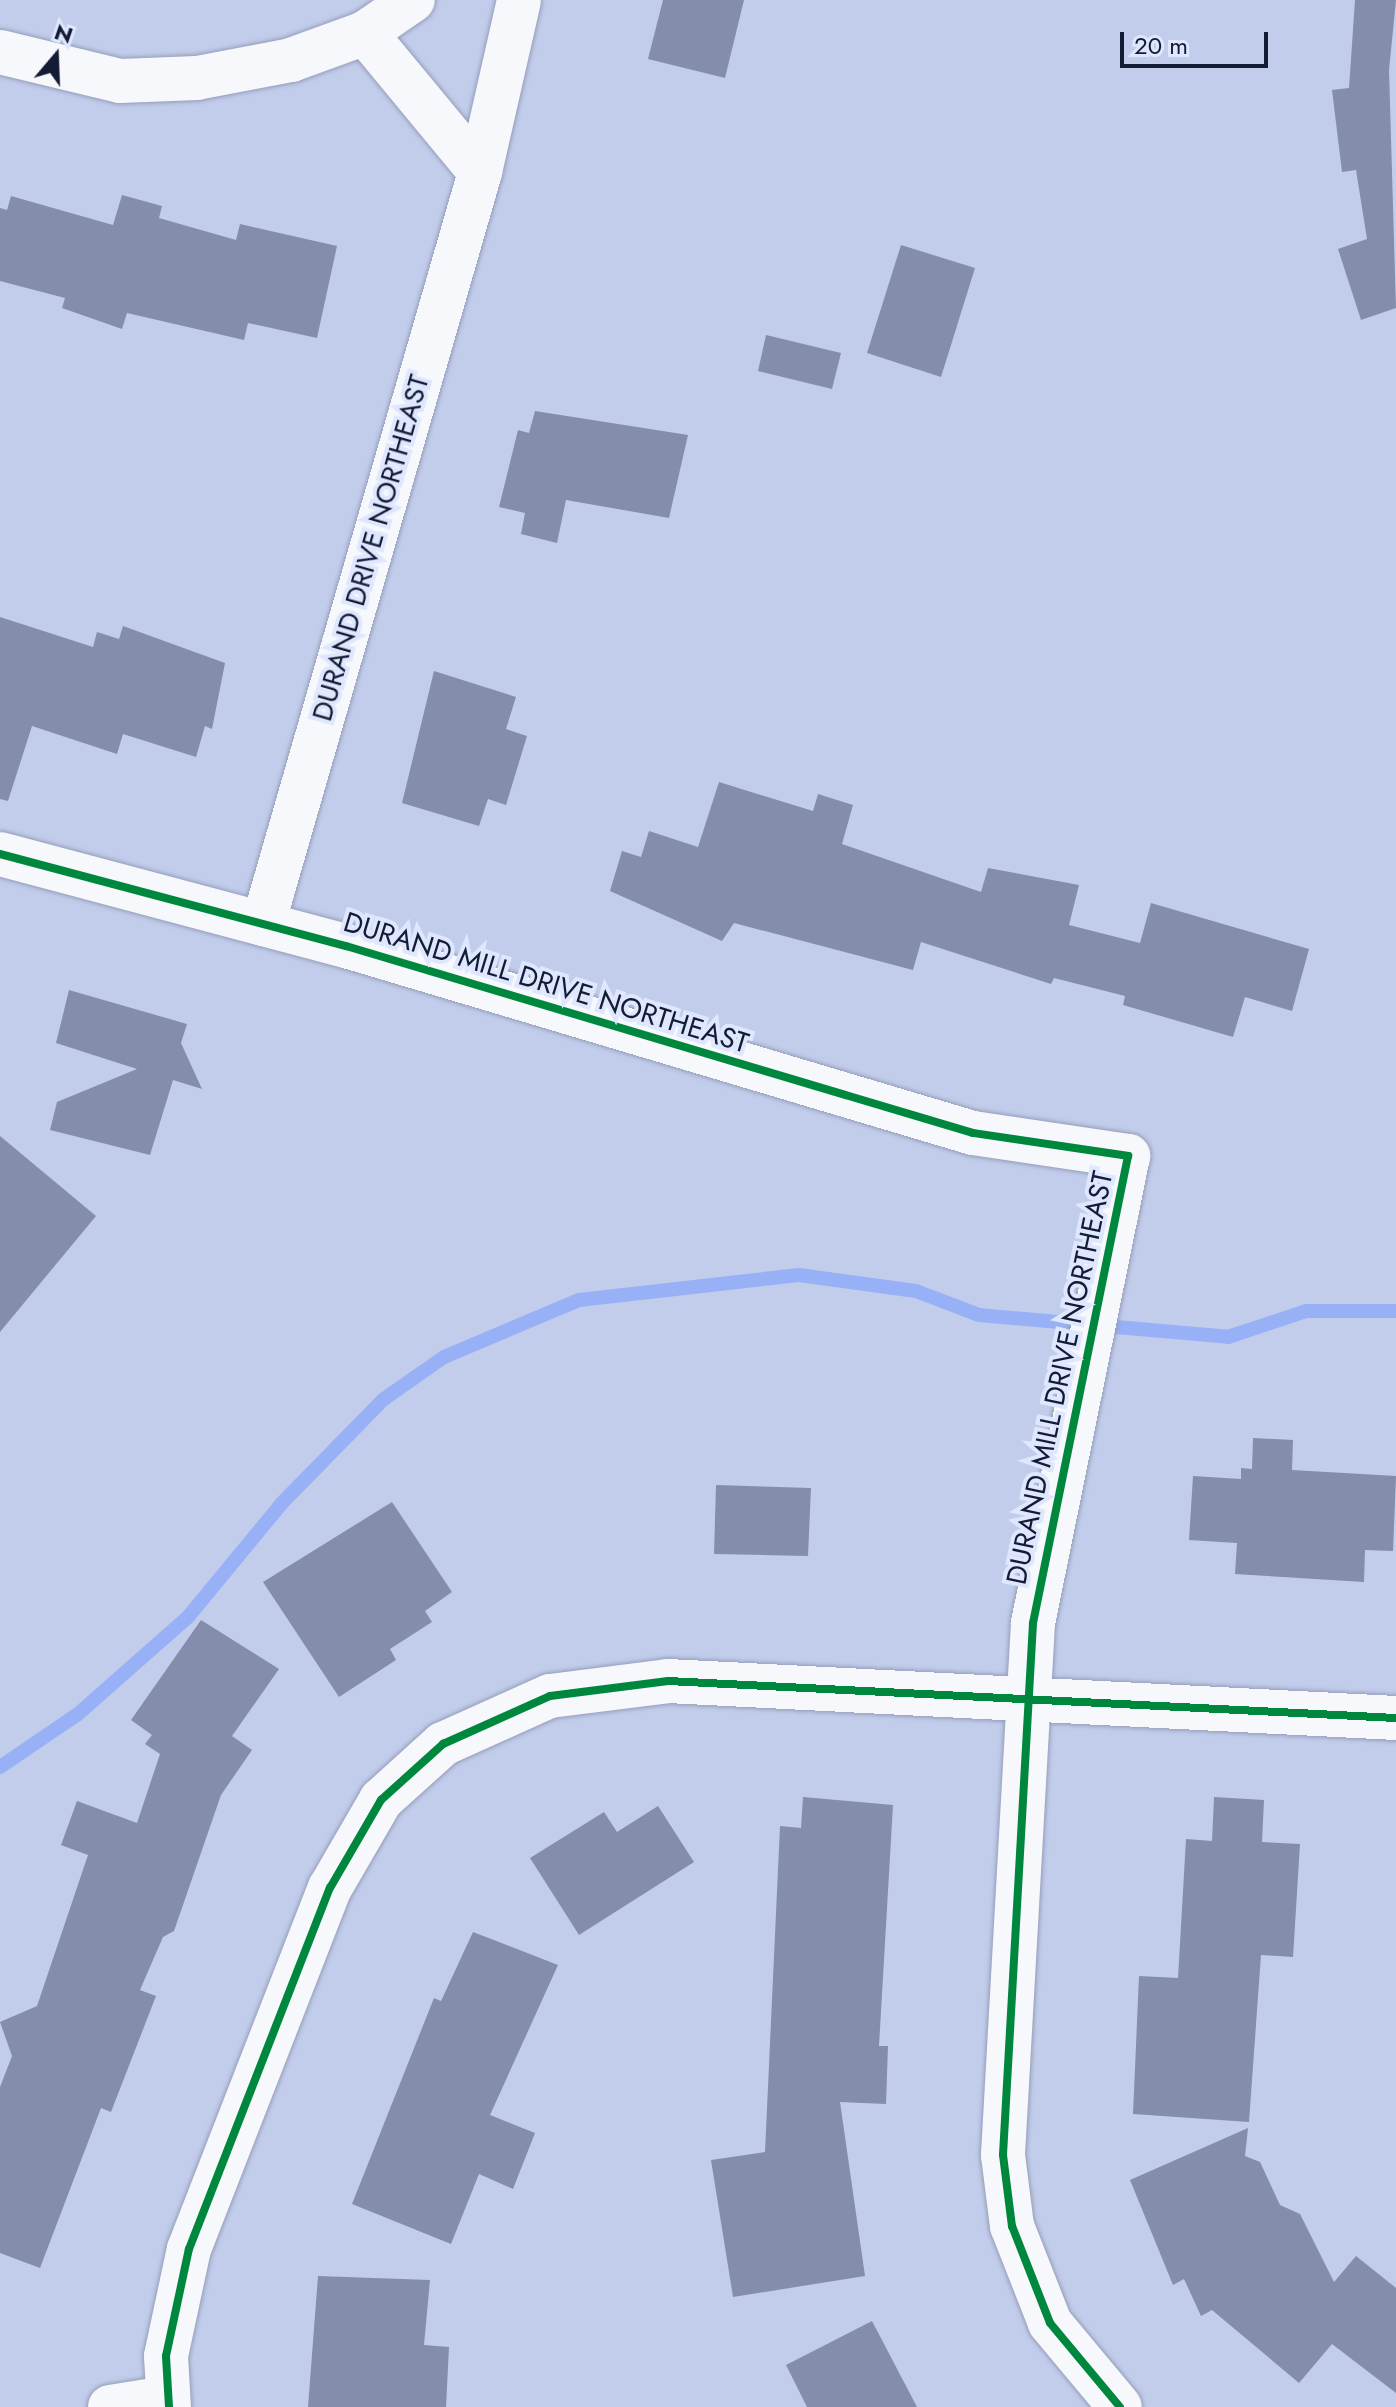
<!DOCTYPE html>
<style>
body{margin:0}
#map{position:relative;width:1396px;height:2407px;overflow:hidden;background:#c2cdec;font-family:Jost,sans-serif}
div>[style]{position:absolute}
.stream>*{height:14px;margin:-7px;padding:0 7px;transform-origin:7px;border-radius:7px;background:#98b0f6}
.building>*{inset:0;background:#848dab}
.roads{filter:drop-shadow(0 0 2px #959eb9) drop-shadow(0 0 2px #959eb9)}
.minor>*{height:44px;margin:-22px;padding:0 22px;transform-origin:22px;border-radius:22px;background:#f6f8fc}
.cycleway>*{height:8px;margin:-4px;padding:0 4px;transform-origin:4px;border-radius:4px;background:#00873e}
span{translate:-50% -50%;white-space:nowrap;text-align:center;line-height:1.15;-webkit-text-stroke:8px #dee7fd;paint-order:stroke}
.street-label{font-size:28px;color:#131b35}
.north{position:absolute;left:16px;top:16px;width:80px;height:80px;-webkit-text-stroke:6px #dee7fd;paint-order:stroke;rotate:19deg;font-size:22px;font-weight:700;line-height:32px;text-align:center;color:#131b35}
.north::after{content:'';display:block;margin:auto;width:28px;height:36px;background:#131b35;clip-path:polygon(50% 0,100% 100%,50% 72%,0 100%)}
.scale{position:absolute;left:1120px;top:32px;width:148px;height:36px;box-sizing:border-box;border:4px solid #131b35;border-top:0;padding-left:10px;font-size:24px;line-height:28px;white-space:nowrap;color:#131b35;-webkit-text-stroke:6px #dee7fd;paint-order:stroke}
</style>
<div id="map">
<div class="stream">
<div style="left:0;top:1767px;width:94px;rotate:-34.2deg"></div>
<div style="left:78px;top:1714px;width:147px;rotate:-41.4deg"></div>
<div style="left:188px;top:1617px;width:146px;rotate:-50.5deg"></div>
<div style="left:281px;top:1504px;width:147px;rotate:-45.6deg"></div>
<div style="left:384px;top:1399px;width:73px;rotate:-35deg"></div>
<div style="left:444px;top:1357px;width:147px;rotate:-22.9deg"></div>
<div style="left:579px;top:1300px;width:221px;rotate:-6.5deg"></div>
<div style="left:799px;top:1275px;width:118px;rotate:7.8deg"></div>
<div style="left:916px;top:1291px;width:67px;rotate:20.9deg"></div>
<div style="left:979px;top:1315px;width:250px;rotate:5deg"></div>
<div style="left:1228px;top:1337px;width:82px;rotate:-18.4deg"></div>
<div style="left:1306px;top:1311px;width:90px"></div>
</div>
<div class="building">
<div style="clip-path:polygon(663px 0,744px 0,725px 78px,648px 59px)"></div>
<div style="clip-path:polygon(1355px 0,1396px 0,1389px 70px,1396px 308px,1361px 320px,1338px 249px,1367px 239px,1356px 170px,1342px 172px,1332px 90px,1349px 88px)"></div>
<div style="clip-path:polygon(122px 195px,162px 206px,159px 218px,236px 240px,240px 224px,337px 246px,317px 338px,248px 323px,244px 340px,127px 313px,122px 329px,62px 308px,65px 298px,0 281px,0 208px,7px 210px,11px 196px,113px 225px)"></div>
<div style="clip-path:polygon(901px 245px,975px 268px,941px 377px,867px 353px)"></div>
<div style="clip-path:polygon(766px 335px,841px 353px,832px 389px,758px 371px)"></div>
<div style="clip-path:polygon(535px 411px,688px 435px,669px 518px,566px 500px,557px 543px,521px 534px,525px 513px,499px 507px,518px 430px,529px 433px)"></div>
<div style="clip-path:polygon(0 617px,93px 647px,97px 632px,119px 639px,123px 626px,225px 663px,212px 729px,205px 726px,196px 757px,123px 734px,117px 754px,32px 726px,8px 801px,0 799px)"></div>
<div style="clip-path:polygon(434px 671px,516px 697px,506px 729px,527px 736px,506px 805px,488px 799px,479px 826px,402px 803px)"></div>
<div style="clip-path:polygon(719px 782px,813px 811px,818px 794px,853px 805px,842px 844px,981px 892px,988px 868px,1079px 885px,1069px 925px,1140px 943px,1151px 903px,1309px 949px,1292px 1011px,1245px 997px,1233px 1037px,1123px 1005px,1125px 996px,1054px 978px,1051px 984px,921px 942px,913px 970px,734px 923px,722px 941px,610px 891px,622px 851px,641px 857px,649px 831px,698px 847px)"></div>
<div style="clip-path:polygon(69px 990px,187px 1024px,181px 1043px,202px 1089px,173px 1080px,150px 1155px,50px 1130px,57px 1102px,137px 1069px,56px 1043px)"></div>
<div style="clip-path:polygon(0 1136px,96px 1216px,0 1332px)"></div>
<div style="clip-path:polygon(1253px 1438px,1293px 1440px,1292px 1470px,1396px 1476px,1393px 1551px,1365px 1550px,1364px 1582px,1235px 1574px,1237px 1543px,1189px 1540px,1193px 1476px,1241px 1479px,1241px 1468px,1252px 1469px)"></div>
<div style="clip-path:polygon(716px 1485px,811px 1488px,808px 1556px,714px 1554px)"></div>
<div style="clip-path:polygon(392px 1502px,452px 1592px,425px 1611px,432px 1622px,390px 1649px,396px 1660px,339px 1697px,263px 1582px)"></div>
<div style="clip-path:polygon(201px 1620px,279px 1669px,232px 1736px,252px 1750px,221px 1795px,174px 1931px,163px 1937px,140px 1990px,156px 1996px,111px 2112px,101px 2108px,40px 2268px,0 2253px,0 2087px,12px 2056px,0 2022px,37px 2006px,88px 1855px,61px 1845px,77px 1801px,137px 1823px,160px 1754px,145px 1744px,152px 1735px,131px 1720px)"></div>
<div style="clip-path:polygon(803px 1797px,893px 1805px,879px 2046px,888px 2046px,886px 2104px,840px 2102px,865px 2276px,733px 2297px,711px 2160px,765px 2152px,780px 1826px,801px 1828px)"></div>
<div style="clip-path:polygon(1214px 1797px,1264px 1800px,1262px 1842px,1300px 1844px,1293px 1957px,1261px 1955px,1249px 2122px,1133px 2114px,1139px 1976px,1178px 1978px,1186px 1839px,1212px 1841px)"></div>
<div style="clip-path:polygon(658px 1806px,694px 1862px,579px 1935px,530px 1858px,604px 1812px,617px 1832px)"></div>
<div style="clip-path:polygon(473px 1932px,558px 1965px,490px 2115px,535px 2133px,513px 2189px,479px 2174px,451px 2244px,352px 2204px,434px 1998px,441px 2001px)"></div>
<div style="clip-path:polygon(1248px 2128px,1245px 2156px,1260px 2162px,1280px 2205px,1300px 2214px,1334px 2282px,1356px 2256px,1396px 2288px,1396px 2393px,1332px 2344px,1299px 2383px,1212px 2310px,1201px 2316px,1184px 2279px,1173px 2285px,1130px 2180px)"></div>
<div style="clip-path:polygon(318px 2276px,430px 2280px,424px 2345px,449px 2347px,446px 2407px,308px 2407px)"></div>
<div style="clip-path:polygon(872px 2321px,917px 2407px,807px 2407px,786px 2365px)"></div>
</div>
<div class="roads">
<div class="minor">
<div style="left:365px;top:33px;width:180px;rotate:50.4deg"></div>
<div style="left:0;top:52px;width:123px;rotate:13.6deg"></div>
<div style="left:120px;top:81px;width:77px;rotate:-2.2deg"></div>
<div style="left:197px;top:78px;width:96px;rotate:-10.8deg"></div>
<div style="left:291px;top:60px;width:79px;rotate:-20deg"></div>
<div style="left:365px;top:33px;width:58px;rotate:-34.5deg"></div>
<div style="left:0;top:854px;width:358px;rotate:14.9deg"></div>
<div style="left:346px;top:946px;width:654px;rotate:16.61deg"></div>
<div style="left:973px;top:1133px;width:157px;rotate:8.4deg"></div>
<div style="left:1128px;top:1156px;width:477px;rotate:101.5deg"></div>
<div style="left:1033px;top:1623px;width:533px;rotate:93.23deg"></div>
<div style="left:1003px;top:2155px;width:72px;rotate:82.8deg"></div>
<div style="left:1012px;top:2226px;width:104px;rotate:68.6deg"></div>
<div style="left:1050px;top:2323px;width:109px;rotate:50.2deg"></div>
<div style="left:263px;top:924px;width:783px;rotate:-73.9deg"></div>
<div style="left:480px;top:172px;width:176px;rotate:-77.2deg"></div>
<div style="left:110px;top:2407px;width:57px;rotate:-9.1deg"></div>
<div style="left:169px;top:2407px;width:51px;rotate:-93.4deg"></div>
<div style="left:166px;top:2356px;width:109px;rotate:-77.9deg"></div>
<div style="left:189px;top:2249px;width:388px;rotate:-68.7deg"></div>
<div style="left:330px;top:1888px;width:102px;rotate:-59.9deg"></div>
<div style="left:381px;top:1800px;width:84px;rotate:-42.1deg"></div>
<div style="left:443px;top:1744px;width:117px;rotate:-24.2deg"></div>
<div style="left:550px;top:1696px;width:119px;rotate:-7.2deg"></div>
<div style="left:668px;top:1681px;width:729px;rotate:2.91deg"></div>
</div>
</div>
<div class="cycleway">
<div style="left:0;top:854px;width:358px;rotate:14.9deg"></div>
<div style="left:346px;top:946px;width:654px;rotate:16.61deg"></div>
<div style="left:973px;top:1133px;width:157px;rotate:8.4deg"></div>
<div style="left:1128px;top:1156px;width:477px;rotate:101.5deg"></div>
<div style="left:1033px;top:1623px;width:533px;rotate:93.23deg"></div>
<div style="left:1003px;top:2155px;width:72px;rotate:82.8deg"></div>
<div style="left:1012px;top:2226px;width:104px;rotate:68.6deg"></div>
<div style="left:1050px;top:2323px;width:109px;rotate:50.2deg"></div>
<div style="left:169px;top:2407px;width:51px;rotate:-93.4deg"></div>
<div style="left:166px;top:2356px;width:109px;rotate:-77.9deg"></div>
<div style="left:189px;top:2249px;width:388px;rotate:-68.7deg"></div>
<div style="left:330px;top:1888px;width:102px;rotate:-59.9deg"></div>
<div style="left:381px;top:1800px;width:84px;rotate:-42.1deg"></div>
<div style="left:443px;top:1744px;width:117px;rotate:-24.2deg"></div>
<div style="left:550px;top:1696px;width:119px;rotate:-7.2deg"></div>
<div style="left:668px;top:1681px;width:729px;rotate:2.91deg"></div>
</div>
<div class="street-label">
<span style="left:371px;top:548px;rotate:-74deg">DURAND DRIVE NORTHEAST</span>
<span style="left:546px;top:983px;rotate:17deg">DURAND MILL DRIVE NORTHEAST</span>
<span style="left:1060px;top:1378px;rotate:-78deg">DURAND MILL DRIVE NORTHEAST</span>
</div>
<div class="north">N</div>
<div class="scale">20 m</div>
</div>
